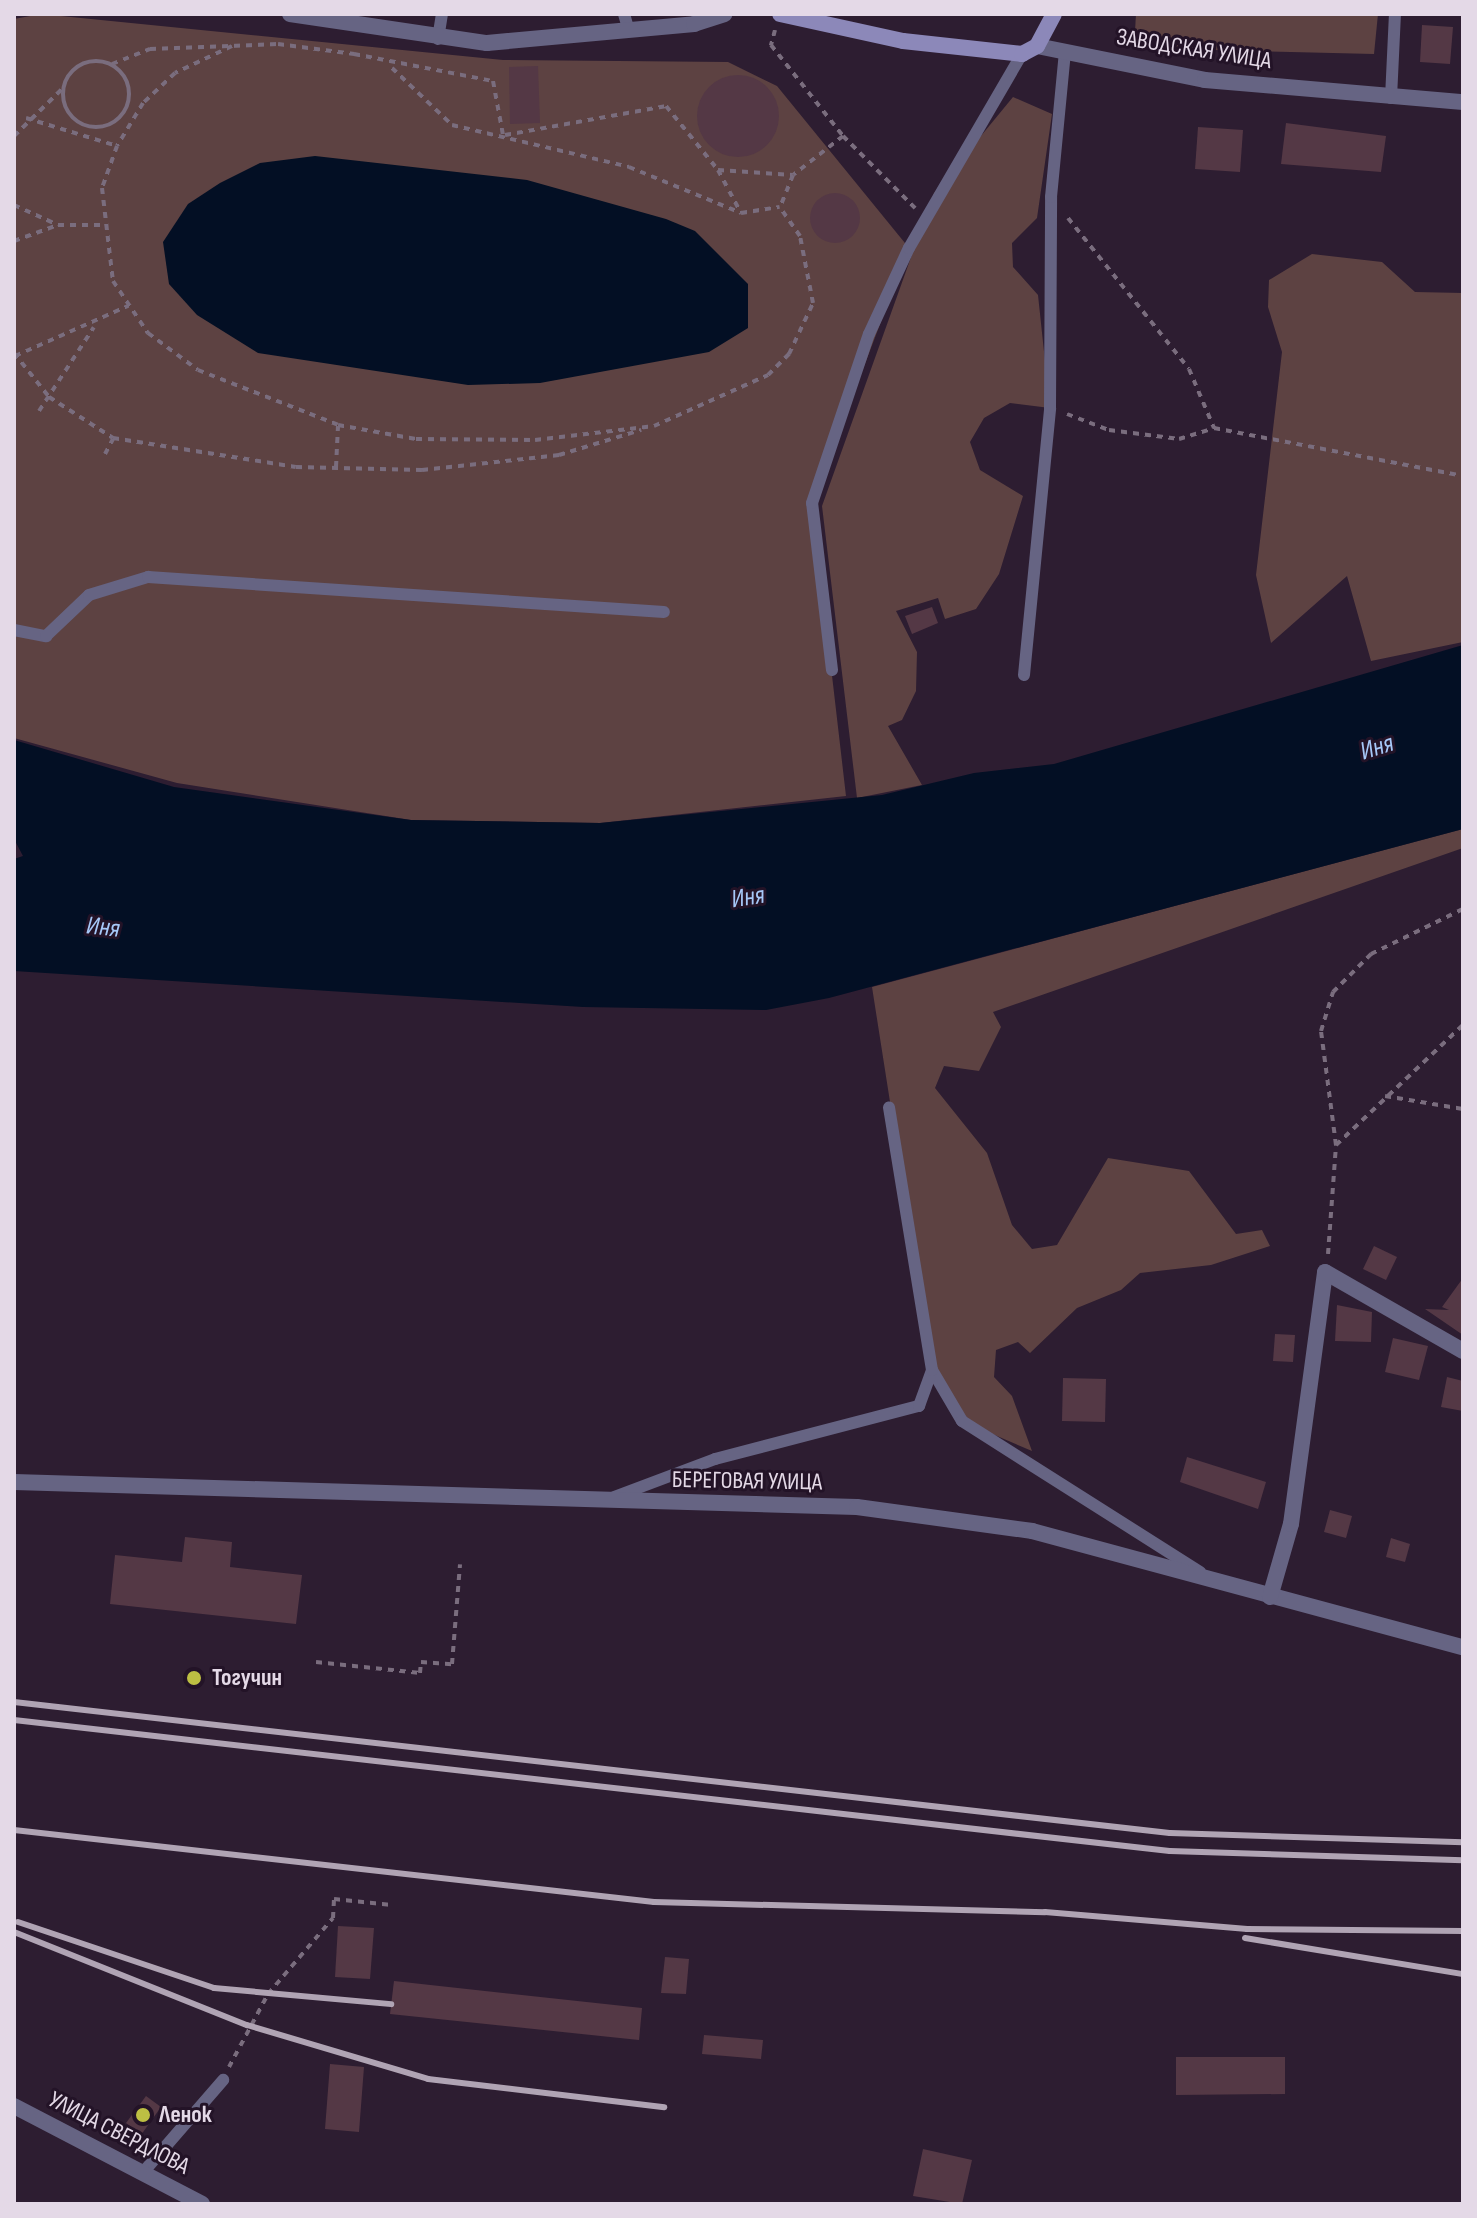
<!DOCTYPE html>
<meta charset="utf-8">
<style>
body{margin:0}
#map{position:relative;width:1477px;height:2218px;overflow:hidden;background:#2d1d31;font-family:"Sofia Sans Condensed",sans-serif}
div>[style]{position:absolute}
.green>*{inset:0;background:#5d4242}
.water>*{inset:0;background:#030f24}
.building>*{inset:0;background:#543845}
.round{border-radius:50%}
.path>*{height:4px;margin-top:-2px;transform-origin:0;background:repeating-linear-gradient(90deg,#7a6d7e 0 6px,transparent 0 12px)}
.path>.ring{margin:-2px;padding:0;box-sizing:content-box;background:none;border:4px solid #7a6d7e;border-radius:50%}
.lane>*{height:12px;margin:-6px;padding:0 6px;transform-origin:6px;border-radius:6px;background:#666483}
.street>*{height:16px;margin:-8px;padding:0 8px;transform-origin:8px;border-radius:8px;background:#666483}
.secondary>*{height:16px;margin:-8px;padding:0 8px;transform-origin:8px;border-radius:8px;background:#8c88b9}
.rail>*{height:6px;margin:-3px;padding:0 3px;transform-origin:3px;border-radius:3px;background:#b0a4b4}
.dots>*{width:22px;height:22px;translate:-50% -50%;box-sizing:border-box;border:4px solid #231327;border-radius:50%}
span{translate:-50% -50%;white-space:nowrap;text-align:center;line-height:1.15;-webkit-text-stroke:6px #231327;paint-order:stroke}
.street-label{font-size:24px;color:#e4d9e7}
.poi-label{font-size:24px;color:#e4d9e7;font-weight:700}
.left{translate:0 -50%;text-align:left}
.water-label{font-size:26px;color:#a7c8f8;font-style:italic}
.frame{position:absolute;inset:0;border:16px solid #e4d9e7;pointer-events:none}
</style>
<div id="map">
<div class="green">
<div style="clip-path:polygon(41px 14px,503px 60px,728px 62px,777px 86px,909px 248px,812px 503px,846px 796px,600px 823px,411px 820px,177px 783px,14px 738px,14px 19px)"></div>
<div style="clip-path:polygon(1136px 14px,1378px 14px,1374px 54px,1134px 48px)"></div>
<div style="clip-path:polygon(1013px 97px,1052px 114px,1037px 218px,1012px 243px,1013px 267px,1038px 295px,1050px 408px,1010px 403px,984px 418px,970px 442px,980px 470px,1023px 496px,999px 574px,976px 609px,945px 619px,938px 598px,896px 611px,917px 652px,916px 691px,902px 720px,888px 726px,922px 785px,857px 798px,822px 506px,934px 193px)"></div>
<div style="clip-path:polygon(1312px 254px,1382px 262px,1415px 292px,1463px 293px,1463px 642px,1371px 661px,1347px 576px,1271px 643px,1256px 575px,1282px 352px,1268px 307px,1269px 280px)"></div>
<div style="clip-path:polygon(1463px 829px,1463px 848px,993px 1012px,1001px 1027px,979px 1071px,944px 1066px,935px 1088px,987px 1153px,1012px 1225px,1032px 1249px,1057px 1245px,1108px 1158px,1189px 1171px,1236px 1234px,1262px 1230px,1270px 1246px,1211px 1265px,1140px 1273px,1121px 1290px,1077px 1308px,1030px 1353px,1018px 1342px,996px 1350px,994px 1377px,1012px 1396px,1032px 1451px,962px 1421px,932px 1370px,872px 987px)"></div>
</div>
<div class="water">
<div style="clip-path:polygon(315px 156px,527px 180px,666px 219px,695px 231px,748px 284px,748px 328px,709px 352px,540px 383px,468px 385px,258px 353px,197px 315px,169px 284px,163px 242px,188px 204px,220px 183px,260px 163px)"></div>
<div style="clip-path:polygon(1463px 645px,1463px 829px,829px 998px,766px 1010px,583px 1007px,14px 971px,14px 859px,23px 856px,14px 839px,14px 740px,174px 787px,411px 820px,600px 823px,882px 795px,974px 773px,1054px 764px)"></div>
</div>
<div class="building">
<div style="clip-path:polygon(1422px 25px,1453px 27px,1450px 64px,1420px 62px)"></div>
<div style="clip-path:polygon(538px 66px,540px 123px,510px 124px,509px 67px)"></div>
<div class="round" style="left:697px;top:75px;width:82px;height:82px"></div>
<div style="clip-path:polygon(1286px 123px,1386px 136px,1381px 172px,1281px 164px)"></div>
<div style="clip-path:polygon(1198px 127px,1243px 130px,1240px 172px,1195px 169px)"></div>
<div class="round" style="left:810px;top:193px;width:50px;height:50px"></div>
<div style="clip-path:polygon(932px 607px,938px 623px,912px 634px,905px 616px)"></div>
<div style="clip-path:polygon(1374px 1246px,1397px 1257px,1386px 1280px,1363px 1269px)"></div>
<div style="clip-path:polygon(1463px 1278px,1463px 1335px,1425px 1309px,1449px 1310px,1442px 1307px)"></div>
<div style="clip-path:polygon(1337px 1305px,1372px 1312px,1371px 1342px,1335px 1341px)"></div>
<div style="clip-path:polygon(1275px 1334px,1295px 1335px,1293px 1362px,1273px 1361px)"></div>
<div style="clip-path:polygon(1393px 1338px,1428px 1346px,1419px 1380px,1385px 1372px)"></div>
<div style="clip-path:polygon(1447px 1377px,1463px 1381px,1463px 1411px,1441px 1407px)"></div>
<div style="clip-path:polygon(1063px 1378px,1106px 1379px,1105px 1422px,1062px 1421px)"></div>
<div style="clip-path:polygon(1187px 1457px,1266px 1482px,1258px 1509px,1180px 1482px)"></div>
<div style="clip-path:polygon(1330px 1510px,1352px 1516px,1346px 1538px,1324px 1532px)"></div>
<div style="clip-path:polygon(185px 1537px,232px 1542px,230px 1567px,302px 1575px,296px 1624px,110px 1604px,115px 1555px,182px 1562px)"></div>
<div style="clip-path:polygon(1391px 1538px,1410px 1544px,1405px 1562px,1386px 1557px)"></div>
<div style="clip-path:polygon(338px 1926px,374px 1928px,370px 1979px,335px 1977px)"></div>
<div style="clip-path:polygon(665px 1957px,689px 1959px,686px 1994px,661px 1993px)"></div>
<div style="clip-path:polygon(394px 1981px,642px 2008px,639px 2040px,390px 2014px)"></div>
<div style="clip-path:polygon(704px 2035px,763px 2040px,761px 2059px,702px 2054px)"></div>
<div style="clip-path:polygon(1176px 2057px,1285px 2057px,1285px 2094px,1176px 2095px)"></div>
<div style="clip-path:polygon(330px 2064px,364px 2067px,359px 2132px,325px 2129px)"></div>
<div style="clip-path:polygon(146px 2096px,161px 2107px,141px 2135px,126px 2123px)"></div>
<div style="clip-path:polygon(923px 2149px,972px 2160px,962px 2204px,913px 2196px)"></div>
</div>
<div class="path">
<div style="left:775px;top:30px;width:16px;rotate:105deg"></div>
<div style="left:771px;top:45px;width:116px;rotate:51.6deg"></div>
<div style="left:843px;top:136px;width:63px;rotate:142deg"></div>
<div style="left:793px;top:175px;width:35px;rotate:112deg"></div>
<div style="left:232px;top:46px;width:63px;rotate:154.7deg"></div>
<div style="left:175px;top:73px;width:44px;rotate:136.8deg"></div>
<div style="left:143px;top:103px;width:50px;rotate:121.2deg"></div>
<div style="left:117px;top:146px;width:45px;rotate:109.7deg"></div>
<div style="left:102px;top:188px;width:94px;rotate:83.3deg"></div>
<div style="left:113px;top:281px;width:63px;rotate:56.1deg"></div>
<div style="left:148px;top:333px;width:62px;rotate:36.5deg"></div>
<div style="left:198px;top:370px;width:150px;rotate:21.4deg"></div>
<div style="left:338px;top:425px;width:79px;rotate:10.2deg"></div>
<div style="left:416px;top:439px;width:119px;rotate:0.5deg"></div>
<div style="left:535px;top:440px;width:120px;rotate:-6.7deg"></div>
<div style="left:654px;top:426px;width:125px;rotate:-24.1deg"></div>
<div style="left:768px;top:375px;width:30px;rotate:-45deg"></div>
<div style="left:789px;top:354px;width:56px;rotate:-64.8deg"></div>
<div style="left:813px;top:303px;width:68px;rotate:-101deg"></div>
<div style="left:800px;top:236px;width:35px;rotate:-125deg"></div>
<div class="ring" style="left:63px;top:61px;width:62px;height:62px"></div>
<div style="left:112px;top:64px;width:41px;rotate:-21.5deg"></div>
<div style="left:150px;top:49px;width:128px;rotate:-2.2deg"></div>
<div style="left:278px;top:44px;width:77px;rotate:7.5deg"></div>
<div style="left:354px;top:54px;width:142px;rotate:11deg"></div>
<div style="left:493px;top:81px;width:55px;rotate:79.5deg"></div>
<div style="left:392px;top:68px;width:83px;rotate:43.5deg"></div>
<div style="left:452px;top:125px;width:182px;rotate:13.3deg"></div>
<div style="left:629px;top:167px;width:121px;rotate:22.3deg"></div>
<div style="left:741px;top:213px;width:39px;rotate:-9deg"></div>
<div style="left:26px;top:118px;width:95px;rotate:17.1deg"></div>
<div style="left:505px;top:135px;width:164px;rotate:-10.2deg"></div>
<div style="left:666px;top:106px;width:82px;rotate:50.9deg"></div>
<div style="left:718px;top:170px;width:49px;rotate:61.9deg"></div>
<div style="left:14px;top:136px;width:69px;rotate:-44.4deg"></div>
<div style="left:843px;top:136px;width:102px;rotate:45deg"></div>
<div style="left:718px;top:170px;width:75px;rotate:3.8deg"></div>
<div style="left:14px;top:205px;width:48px;rotate:24.4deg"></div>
<div style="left:1068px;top:218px;width:193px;rotate:51.3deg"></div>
<div style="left:1189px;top:369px;width:64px;rotate:67deg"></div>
<div style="left:14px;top:241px;width:47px;rotate:-20deg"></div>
<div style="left:58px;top:225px;width:43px"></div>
<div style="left:14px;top:353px;width:56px;rotate:51.5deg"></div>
<div style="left:49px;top:397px;width:76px;rotate:32.6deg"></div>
<div style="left:113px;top:438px;width:185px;rotate:9deg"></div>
<div style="left:296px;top:467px;width:126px;rotate:1.4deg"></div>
<div style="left:422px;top:470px;width:138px;rotate:-6.2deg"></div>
<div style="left:559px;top:455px;width:86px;rotate:-17deg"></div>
<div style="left:15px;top:356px;width:124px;rotate:-23.9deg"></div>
<div style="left:39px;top:411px;width:100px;rotate:-56.8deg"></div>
<div style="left:1067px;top:414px;width:45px;rotate:20.9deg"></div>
<div style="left:1109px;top:430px;width:71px;rotate:7.3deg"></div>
<div style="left:1179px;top:439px;width:37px;rotate:-17deg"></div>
<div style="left:1214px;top:428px;width:254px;rotate:10.9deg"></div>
<div style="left:105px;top:454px;width:17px;rotate:-62deg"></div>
<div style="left:336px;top:467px;width:41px;rotate:-87.2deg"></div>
<div style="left:1385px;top:1096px;width:79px;rotate:9.5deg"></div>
<div style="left:1336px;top:1145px;width:175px;rotate:-43.4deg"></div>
<div style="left:1328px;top:1254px;width:109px;rotate:-85.8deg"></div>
<div style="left:1336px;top:1145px;width:115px;rotate:-97.5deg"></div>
<div style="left:1321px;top:1031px;width:41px;rotate:-72.9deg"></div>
<div style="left:1333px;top:992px;width:54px;rotate:-45deg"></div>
<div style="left:1371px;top:954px;width:102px;rotate:-26.1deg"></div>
<div style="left:316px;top:1662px;width:105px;rotate:6deg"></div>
<div style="left:420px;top:1673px;width:11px;rotate:-85deg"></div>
<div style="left:421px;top:1662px;width:31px;rotate:4deg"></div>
<div style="left:452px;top:1664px;width:100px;rotate:-85.4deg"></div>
<div style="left:229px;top:2067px;width:83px;rotate:-61.9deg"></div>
<div style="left:268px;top:1994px;width:100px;rotate:-49.5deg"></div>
<div style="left:333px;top:1918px;width:19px;rotate:-87deg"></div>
<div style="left:334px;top:1899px;width:58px;rotate:5.9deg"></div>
</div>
<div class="lane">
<div style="left:624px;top:14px;width:15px;rotate:74deg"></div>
<div style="left:438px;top:39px;width:25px;rotate:-81deg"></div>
<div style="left:1391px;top:98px;width:84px;rotate:-87.3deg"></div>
<div style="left:14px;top:630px;width:33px;rotate:11deg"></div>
<div style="left:46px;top:636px;width:59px;rotate:-43.6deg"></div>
<div style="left:89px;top:595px;width:62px;rotate:-17deg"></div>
<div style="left:148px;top:577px;width:517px;rotate:3.88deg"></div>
<div style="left:832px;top:670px;width:168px;rotate:-96.8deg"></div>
<div style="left:812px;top:503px;width:178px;rotate:-71.4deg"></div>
<div style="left:869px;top:334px;width:95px;rotate:-65.1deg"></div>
<div style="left:909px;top:248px;width:225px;rotate:-59.8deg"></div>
<div style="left:1024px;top:675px;width:268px;rotate:-84.4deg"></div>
<div style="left:1050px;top:408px;width:211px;rotate:-89.7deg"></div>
<div style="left:1051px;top:197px;width:146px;rotate:-84.5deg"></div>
<div style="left:932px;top:1370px;width:59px;rotate:59.5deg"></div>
<div style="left:962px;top:1421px;width:282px;rotate:32.4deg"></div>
<div style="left:614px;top:1497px;width:108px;rotate:-20.6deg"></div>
<div style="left:715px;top:1459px;width:211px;rotate:-14.6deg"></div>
<div style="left:919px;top:1406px;width:38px;rotate:-70deg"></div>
<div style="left:932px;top:1370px;width:266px;rotate:-99.3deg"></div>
<div style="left:146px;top:2169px;width:118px;rotate:-49.1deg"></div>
</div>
<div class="street">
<div style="left:290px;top:14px;width:199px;rotate:8.4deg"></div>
<div style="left:487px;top:43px;width:208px;rotate:-5.2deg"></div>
<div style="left:694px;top:24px;width:32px;rotate:-18deg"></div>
<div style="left:1037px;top:46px;width:171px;rotate:11.4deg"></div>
<div style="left:1205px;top:80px;width:259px;rotate:4.9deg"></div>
<div style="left:14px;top:1482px;width:843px;rotate:1.7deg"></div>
<div style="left:857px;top:1507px;width:177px;rotate:7.8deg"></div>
<div style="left:1032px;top:1531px;width:446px;rotate:15.1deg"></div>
<div style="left:1270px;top:1597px;width:76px;rotate:-74deg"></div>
<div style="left:1291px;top:1524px;width:254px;rotate:-82.3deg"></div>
<div style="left:1325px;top:1272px;width:159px;rotate:29.8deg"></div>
<div style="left:14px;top:2106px;width:212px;rotate:27.5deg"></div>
</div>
<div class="secondary">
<div style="left:780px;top:14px;width:126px;rotate:12.4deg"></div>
<div style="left:903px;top:41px;width:120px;rotate:6.2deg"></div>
<div style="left:1022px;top:54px;width:17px;rotate:-28deg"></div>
<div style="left:1037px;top:46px;width:36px;rotate:-62deg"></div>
</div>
<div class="rail">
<div style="left:14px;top:1702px;width:1163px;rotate:6.47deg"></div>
<div style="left:1170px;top:1833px;width:293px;rotate:1.8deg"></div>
<div style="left:14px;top:1720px;width:1163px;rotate:6.47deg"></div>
<div style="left:1170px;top:1851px;width:293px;rotate:1.8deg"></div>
<div style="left:14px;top:1830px;width:644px;rotate:6.42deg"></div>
<div style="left:654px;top:1902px;width:391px;rotate:1.5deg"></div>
<div style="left:1045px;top:1912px;width:203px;rotate:4.8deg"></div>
<div style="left:1247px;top:1929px;width:216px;rotate:0.5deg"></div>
<div style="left:18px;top:1922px;width:207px;rotate:18.6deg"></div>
<div style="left:214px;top:1988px;width:178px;rotate:5.2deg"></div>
<div style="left:14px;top:1932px;width:251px;rotate:21.8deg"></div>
<div style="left:247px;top:2025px;width:189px;rotate:16.6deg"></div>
<div style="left:428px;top:2079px;width:238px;rotate:6.8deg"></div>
<div style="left:1245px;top:1938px;width:221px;rotate:9.4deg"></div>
</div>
<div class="dots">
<div style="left:194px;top:1678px;background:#bdbf43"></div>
<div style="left:143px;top:2115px;background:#bdbf43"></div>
</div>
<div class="street-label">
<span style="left:1194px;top:49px;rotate:9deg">ЗАВОДСКАЯ УЛИЦА</span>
<span style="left:747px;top:1481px;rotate:1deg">БЕРЕГОВАЯ УЛИЦА</span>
<span style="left:119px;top:2133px;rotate:27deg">УЛИЦА СВЕРДЛОВА</span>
</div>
<div class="poi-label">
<span class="left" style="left:212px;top:1678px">Тогучин</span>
<span class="left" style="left:159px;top:2115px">Ленок</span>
</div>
<div class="water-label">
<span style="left:1377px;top:748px;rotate:-17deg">Иня</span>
<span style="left:748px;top:898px;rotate:-9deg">Иня</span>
<span style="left:103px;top:928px;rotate:6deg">Иня</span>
</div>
<div class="frame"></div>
</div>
